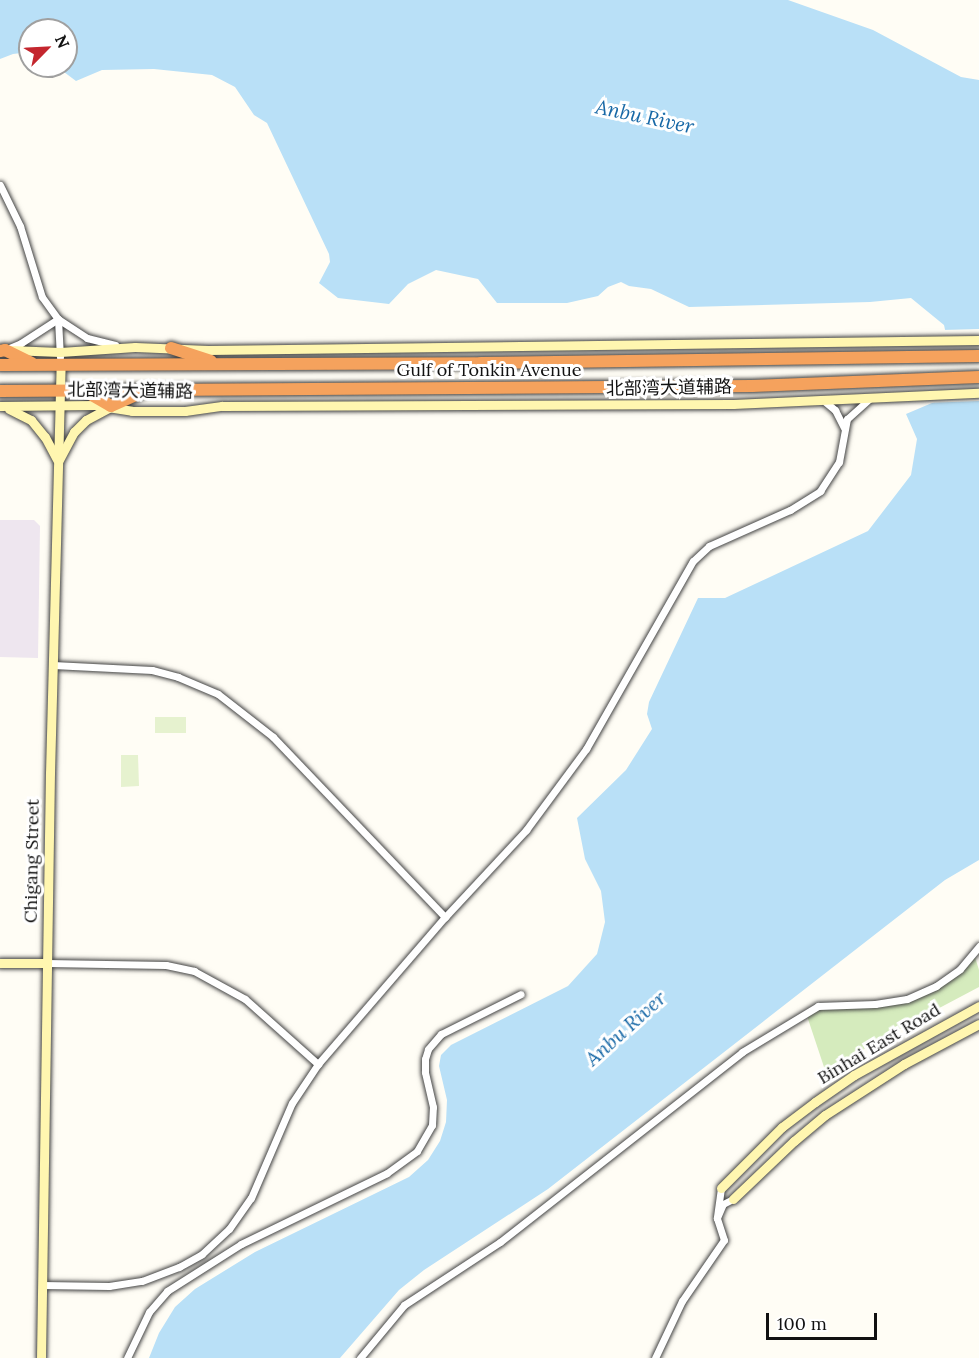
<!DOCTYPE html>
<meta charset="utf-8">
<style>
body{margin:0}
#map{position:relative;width:979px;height:1358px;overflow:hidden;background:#fffdf5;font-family:Lora,"Noto Sans SC",serif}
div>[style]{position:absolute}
.industrial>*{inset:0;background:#eee6ef}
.green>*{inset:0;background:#d5ebbd}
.pitch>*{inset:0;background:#e6f2cf}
.water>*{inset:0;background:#b9e0f7}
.pier>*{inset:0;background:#fffdf5}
.roads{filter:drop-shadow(0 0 2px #444) drop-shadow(0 0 2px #444)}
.street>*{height:7px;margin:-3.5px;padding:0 3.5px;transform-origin:3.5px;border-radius:3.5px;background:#fff}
.secondary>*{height:9px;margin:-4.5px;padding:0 4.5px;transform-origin:4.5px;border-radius:4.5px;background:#fff6b0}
.highway>*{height:12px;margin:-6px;padding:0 6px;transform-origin:6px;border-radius:6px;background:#f5a25d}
span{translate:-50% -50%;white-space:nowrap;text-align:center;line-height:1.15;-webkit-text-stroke:6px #fff;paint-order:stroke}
.street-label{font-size:18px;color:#111}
.water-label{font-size:20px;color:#1768a6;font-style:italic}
.north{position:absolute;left:18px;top:18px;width:60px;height:60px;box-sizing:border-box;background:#fff;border:2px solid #a0a0a0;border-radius:50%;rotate:66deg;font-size:16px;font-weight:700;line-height:24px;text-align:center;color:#111}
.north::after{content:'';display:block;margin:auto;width:21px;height:27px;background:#c4262e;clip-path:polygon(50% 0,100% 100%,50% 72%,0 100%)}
.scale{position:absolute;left:766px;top:1313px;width:111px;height:27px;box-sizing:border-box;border:3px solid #111;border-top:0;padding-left:8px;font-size:18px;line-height:21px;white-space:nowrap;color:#111;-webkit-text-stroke:4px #fff;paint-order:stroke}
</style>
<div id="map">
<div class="industrial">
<div style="clip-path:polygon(0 520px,34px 520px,40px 526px,38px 658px,0 657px)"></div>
</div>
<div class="green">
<div style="clip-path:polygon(975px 957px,979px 970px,979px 987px,877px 1041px,830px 1071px,824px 1067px,806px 1013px,821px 1007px,907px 1000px,954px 976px)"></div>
</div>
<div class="pitch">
<div style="clip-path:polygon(155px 717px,186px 717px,186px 733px,155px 733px)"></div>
<div style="clip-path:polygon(121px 755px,138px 755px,139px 786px,121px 787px)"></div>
</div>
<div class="water">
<div style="clip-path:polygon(0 0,788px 0,873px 30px,961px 77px,979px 80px,979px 860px,945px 880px,548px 1189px,424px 1270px,399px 1290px,340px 1358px,149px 1358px,159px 1333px,175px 1307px,195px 1289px,255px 1252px,409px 1177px,428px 1160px,440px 1141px,446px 1122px,447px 1100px,439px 1066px,441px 1055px,451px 1045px,568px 986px,597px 954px,605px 922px,601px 891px,585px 859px,577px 818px,626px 770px,652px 729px,647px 714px,649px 702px,698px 598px,725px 598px,868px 531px,911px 475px,917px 439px,906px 414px,939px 400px,956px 380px,944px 325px,911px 298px,870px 302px,689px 307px,651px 289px,629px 286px,621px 282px,608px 287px,598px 296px,567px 303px,497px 303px,478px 279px,436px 270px,408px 284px,389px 304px,338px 298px,319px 283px,330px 262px,329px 254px,267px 123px,254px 115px,235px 87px,212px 75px,154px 69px,102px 70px,76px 81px,56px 66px,66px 66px,66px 30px,30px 30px,30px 52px,13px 54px,0 59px)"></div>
</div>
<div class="pier">
<div style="clip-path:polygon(979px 329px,979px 401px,925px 403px,937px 397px,952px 379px,942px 330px)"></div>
</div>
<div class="roads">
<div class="street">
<div style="left:0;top:185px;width:46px;rotate:64deg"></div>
<div style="left:20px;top:226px;width:74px;rotate:72.8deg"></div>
<div style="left:42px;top:297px;width:27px;rotate:54deg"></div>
<div style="left:58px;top:319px;width:38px;rotate:87deg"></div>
<div style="left:7px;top:349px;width:15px;rotate:-23deg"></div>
<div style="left:21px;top:343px;width:44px;rotate:-33deg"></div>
<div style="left:58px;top:319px;width:35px;rotate:33deg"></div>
<div style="left:87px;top:338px;width:29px;rotate:14deg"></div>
<div style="left:823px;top:400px;width:16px;rotate:40deg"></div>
<div style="left:835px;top:410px;width:20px;rotate:63deg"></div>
<div style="left:53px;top:665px;width:99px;rotate:2.9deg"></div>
<div style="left:152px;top:670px;width:27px;rotate:15deg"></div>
<div style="left:178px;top:677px;width:43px;rotate:23deg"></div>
<div style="left:218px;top:694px;width:70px;rotate:38deg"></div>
<div style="left:273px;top:737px;width:249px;rotate:46.3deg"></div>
<div style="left:47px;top:963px;width:119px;rotate:1deg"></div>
<div style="left:166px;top:965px;width:29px;rotate:12deg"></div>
<div style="left:194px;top:971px;width:58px;rotate:28.8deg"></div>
<div style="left:245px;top:999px;width:98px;rotate:41.7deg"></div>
<div style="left:721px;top:1188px;width:30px;rotate:98deg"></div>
<div style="left:717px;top:1218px;width:15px;rotate:-67deg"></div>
<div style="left:723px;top:1204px;width:11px;rotate:-27deg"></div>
<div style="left:42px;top:1285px;width:67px;rotate:0.9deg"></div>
<div style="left:109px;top:1286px;width:33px;rotate:-9deg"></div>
<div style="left:142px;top:1281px;width:40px;rotate:-21deg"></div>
<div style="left:179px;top:1267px;width:26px;rotate:-29deg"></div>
<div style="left:202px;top:1254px;width:37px;rotate:-43deg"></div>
<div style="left:229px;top:1229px;width:38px;rotate:-55deg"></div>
<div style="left:251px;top:1198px;width:103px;rotate:-66.7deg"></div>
<div style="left:292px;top:1103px;width:47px;rotate:-56.3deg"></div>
<div style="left:318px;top:1064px;width:194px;rotate:-49.2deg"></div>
<div style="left:445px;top:917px;width:119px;rotate:-47deg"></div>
<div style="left:526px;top:830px;width:101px;rotate:-53.5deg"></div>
<div style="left:586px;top:749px;width:216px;rotate:-60.4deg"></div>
<div style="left:693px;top:561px;width:22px;rotate:-43deg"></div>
<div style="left:709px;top:546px;width:89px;rotate:-24deg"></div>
<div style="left:790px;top:510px;width:36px;rotate:-32deg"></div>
<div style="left:820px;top:491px;width:35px;rotate:-57deg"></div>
<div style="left:839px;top:462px;width:44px;rotate:-79.5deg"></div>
<div style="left:847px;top:419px;width:31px;rotate:-42deg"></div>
<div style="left:127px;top:1358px;width:51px;rotate:-64.4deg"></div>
<div style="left:149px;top:1312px;width:28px;rotate:-49deg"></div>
<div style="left:167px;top:1291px;width:88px;rotate:-32.4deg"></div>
<div style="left:241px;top:1244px;width:162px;rotate:-25.9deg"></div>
<div style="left:387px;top:1173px;width:37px;rotate:-36deg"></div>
<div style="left:417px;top:1151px;width:30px;rotate:-60deg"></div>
<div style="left:432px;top:1125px;width:18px;rotate:-87deg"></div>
<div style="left:433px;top:1107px;width:36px;rotate:-103deg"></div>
<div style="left:425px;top:1072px;width:13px;rotate:-90deg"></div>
<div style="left:425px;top:1059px;width:10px;rotate:-73deg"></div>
<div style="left:428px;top:1049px;width:20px;rotate:-49deg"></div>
<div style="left:441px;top:1034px;width:89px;rotate:-26.6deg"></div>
<div style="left:360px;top:1358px;width:69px;rotate:-50.3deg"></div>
<div style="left:404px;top:1305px;width:115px;rotate:-33.3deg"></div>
<div style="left:500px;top:1242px;width:308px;rotate:-38.1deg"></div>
<div style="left:742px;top:1052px;width:89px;rotate:-31.2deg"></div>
<div style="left:818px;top:1006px;width:57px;rotate:-2deg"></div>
<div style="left:875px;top:1004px;width:32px;rotate:-9deg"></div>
<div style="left:907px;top:999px;width:32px;rotate:-24deg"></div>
<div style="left:936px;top:986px;width:29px;rotate:-35deg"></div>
<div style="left:960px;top:969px;width:30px;rotate:-50deg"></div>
<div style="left:655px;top:1358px;width:63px;rotate:-64.7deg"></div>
<div style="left:682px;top:1301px;width:74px;rotate:-55.5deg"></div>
<div style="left:724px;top:1240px;width:23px;rotate:-108deg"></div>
</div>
<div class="secondary">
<div style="left:10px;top:350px;width:50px;rotate:2.3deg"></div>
<div style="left:60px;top:352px;width:75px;rotate:-3.8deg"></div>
<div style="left:135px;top:347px;width:73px;rotate:2.4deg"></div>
<div style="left:208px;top:350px;width:771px;rotate:-0.74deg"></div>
<div style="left:0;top:406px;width:95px;rotate:-0.6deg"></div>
<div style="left:95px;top:405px;width:37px;rotate:9deg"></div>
<div style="left:132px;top:411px;width:53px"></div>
<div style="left:185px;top:411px;width:37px;rotate:-8deg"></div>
<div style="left:222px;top:406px;width:511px;rotate:-0.22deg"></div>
<div style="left:733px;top:404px;width:246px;rotate:-2.6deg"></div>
<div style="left:9px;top:409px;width:25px;rotate:27deg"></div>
<div style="left:31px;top:420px;width:22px;rotate:51deg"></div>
<div style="left:45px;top:437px;width:26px;rotate:62deg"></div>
<div style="left:59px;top:460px;width:32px;rotate:-62deg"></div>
<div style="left:74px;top:432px;width:17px;rotate:-45deg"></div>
<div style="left:86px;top:420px;width:27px;rotate:-28deg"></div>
<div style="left:0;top:963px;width:47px"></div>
<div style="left:721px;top:1188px;width:86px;rotate:-45deg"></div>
<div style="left:782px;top:1127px;width:41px;rotate:-37.1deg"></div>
<div style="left:815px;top:1102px;width:47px;rotate:-34.7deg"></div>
<div style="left:854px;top:1075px;width:143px;rotate:-28.9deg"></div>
<div style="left:733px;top:1199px;width:84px;rotate:-43.6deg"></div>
<div style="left:794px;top:1141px;width:40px;rotate:-40deg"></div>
<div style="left:825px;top:1115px;width:94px;rotate:-32.8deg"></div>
<div style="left:904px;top:1064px;width:85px;rotate:-28.1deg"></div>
<div style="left:41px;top:1358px;width:585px;rotate:-89.12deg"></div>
<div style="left:50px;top:773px;width:408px;rotate:-88.5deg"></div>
</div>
<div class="highway">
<div style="left:171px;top:348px;width:42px;rotate:18deg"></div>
<div style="left:0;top:351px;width:5px;rotate:-11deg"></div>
<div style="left:5px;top:350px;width:30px;rotate:26deg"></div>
<div style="left:0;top:365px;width:481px;rotate:-0.2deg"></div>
<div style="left:481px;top:363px;width:498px;rotate:-0.8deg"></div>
<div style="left:0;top:391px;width:752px;rotate:-0.38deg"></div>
<div style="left:752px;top:386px;width:227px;rotate:-2.3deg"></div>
<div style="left:85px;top:391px;width:30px;rotate:30deg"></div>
<div style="left:111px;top:406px;width:34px;rotate:-24deg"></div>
</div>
</div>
<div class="street-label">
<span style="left:489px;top:370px">Gulf of Tonkin Avenue</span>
<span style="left:669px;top:388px;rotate:-1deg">北部湾大道辅路</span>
<span style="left:130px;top:391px;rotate:1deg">北部湾大道辅路</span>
<span style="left:32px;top:861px;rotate:-89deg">Chigang Street</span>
<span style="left:879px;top:1044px;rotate:-31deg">Binhai East Road</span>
</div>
<div class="water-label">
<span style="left:645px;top:116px;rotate:12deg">Anbu River</span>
<span style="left:625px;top:1028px;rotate:-42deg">Anbu River</span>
</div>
<div class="north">N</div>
<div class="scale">100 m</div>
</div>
